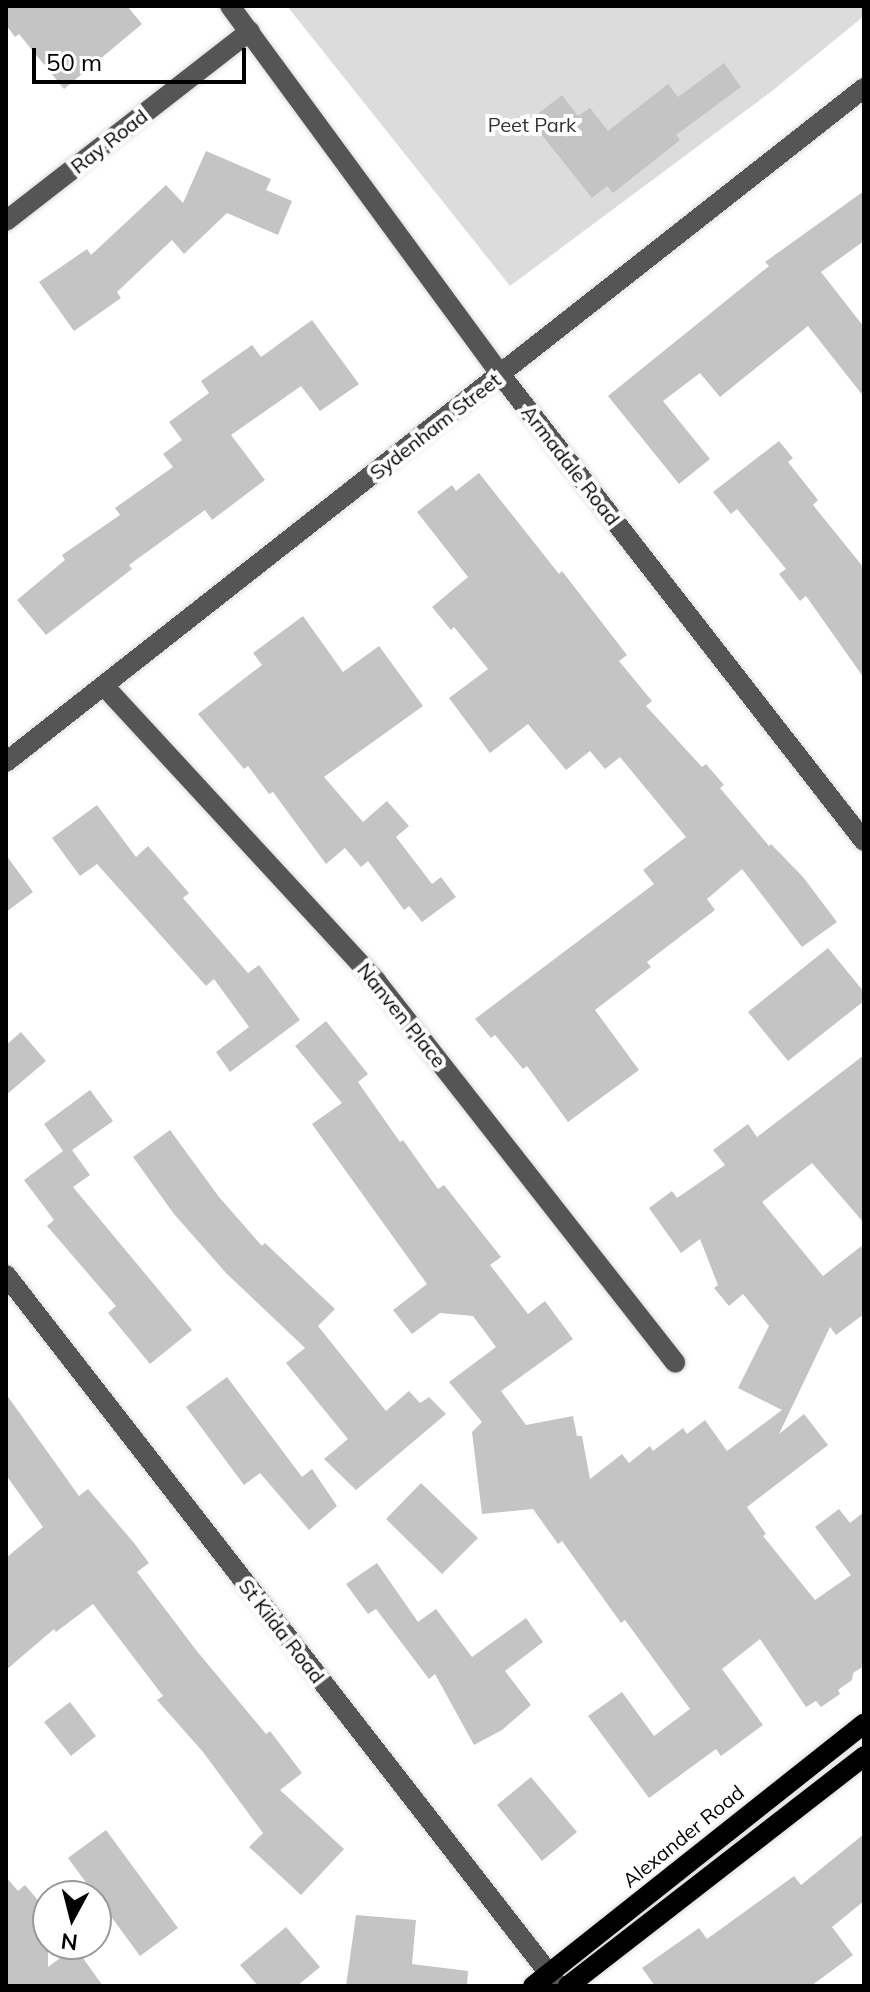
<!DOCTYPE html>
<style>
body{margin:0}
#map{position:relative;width:870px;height:1992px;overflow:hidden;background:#fff;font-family:Mulish,sans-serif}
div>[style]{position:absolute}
.green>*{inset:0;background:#dcdcdc}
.building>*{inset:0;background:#c4c4c4}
.roads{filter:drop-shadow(0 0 2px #dbdbdb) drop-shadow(0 0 2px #dbdbdb)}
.minor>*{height:20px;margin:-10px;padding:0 10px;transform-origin:10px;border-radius:10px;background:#555}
.major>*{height:20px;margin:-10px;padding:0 10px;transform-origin:10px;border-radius:10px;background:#000}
span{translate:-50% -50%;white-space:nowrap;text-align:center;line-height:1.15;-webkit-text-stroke:8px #fff;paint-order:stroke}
.park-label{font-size:20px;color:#333}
.street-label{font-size:20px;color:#000}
.frame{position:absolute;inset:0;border:8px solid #000;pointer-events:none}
.north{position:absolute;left:32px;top:1880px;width:80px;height:80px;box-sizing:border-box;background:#fff;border:2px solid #999;border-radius:50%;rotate:187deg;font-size:22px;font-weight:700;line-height:32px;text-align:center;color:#000}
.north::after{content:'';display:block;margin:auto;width:28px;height:36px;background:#000;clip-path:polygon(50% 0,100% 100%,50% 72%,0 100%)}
.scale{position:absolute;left:32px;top:48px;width:214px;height:36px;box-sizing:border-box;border:4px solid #000;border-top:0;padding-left:10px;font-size:24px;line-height:28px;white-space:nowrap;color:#000;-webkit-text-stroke:6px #fff;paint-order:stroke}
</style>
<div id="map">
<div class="green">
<div style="clip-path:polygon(287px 6px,864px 6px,864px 16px,772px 91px,510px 286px)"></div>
</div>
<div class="building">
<div style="clip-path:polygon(6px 6px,127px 6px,142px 24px,64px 89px,19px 34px,15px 37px,6px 25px)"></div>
<div style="clip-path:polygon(724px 63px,741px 87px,676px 135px,680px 140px,613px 193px,607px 186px,592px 198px,530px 120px,562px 95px,578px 116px,590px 108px,608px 131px,668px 84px,678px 97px)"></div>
<div style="clip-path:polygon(206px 151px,271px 179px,266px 190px,292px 201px,278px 235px,227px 213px,184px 254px,172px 240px,117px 292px,121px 298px,74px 331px,39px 282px,87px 249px,91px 255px,166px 185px,183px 203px)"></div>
<div style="clip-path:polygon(864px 191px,864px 241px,821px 272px,864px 327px,864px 397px,808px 326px,720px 397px,700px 373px,663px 401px,710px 459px,679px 484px,608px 396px,769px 266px,765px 262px)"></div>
<div style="clip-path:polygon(312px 320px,359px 384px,320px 411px,301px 386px,231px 435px,265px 480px,212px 520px,205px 510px,129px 565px,132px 569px,46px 635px,17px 600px,65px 560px,62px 555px,120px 515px,115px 508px,173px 467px,163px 454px,182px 440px,169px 422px,209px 393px,201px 381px,252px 345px,261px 357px)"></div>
<div style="clip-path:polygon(779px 441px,793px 458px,788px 462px,818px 500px,813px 505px,864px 568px,864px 678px,806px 596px,800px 601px,779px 574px,786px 569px,737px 509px,731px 514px,713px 492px)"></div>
<div style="clip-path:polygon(479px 473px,559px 574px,562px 571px,627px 655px,619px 661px,652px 701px,646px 706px,702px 767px,706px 764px,724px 785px,720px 788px,769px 846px,771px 844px,803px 877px,837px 922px,802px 947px,742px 869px,707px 899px,715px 910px,647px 962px,651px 967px,595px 1010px,639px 1070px,568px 1122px,527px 1066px,523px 1069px,495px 1035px,491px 1038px,475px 1019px,654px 884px,643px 870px,686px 837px,620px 757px,605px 769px,590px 751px,566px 770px,528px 724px,490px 753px,449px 698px,488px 669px,454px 627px,451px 630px,432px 607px,468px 577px,417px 512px,452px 485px,456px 491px)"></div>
<div style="clip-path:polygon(303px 616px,343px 672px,379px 646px,423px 706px,324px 777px,363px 822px,387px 801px,409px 826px,396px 837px,432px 884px,441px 877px,456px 897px,422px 922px,409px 906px,404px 910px,368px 861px,361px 867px,345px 848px,326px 864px,273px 792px,269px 794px,248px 766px,244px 769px,198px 714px,262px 665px,253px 653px)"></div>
<div style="clip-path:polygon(97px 805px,136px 857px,148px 846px,189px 893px,183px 898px,248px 973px,259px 965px,300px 1020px,230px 1072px,216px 1052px,249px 1027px,214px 979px,206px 986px,97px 864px,80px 876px,52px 838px)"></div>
<div style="clip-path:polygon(6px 855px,33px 892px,6px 912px)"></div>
<div style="clip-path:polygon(828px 948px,864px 992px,864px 1001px,788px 1061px,748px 1012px)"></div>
<div style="clip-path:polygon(326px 1021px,368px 1074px,358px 1082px,400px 1142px,403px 1140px,438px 1189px,444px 1185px,501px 1257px,490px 1265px,528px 1314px,545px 1301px,573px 1339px,501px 1391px,526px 1425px,573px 1416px,577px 1436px,582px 1436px,590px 1479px,622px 1454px,629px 1463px,650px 1446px,653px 1451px,683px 1428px,687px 1434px,705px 1420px,727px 1451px,782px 1410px,738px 1388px,769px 1326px,743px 1294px,729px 1306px,714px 1288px,718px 1285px,700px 1239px,681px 1253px,649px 1208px,672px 1191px,677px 1198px,725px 1165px,713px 1150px,748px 1124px,757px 1137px,864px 1055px,864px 1223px,812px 1163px,762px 1202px,823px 1276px,864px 1244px,864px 1314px,836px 1335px,830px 1327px,779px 1434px,804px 1414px,828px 1445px,747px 1507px,766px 1534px,763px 1536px,815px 1600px,851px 1575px,815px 1527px,839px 1509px,850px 1523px,864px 1512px,864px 1666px,853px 1673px,852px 1680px,838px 1690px,840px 1694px,821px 1707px,816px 1701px,806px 1707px,760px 1639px,722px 1669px,763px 1725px,721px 1756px,716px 1749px,649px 1798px,588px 1716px,622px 1692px,654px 1736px,690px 1709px,625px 1620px,621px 1623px,562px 1541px,558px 1544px,533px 1509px,482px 1514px,472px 1432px,482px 1422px,449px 1382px,496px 1347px,473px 1316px,440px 1313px,412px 1334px,393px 1310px,427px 1284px,312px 1124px,342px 1103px,295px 1046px)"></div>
<div style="clip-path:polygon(21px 1032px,46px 1061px,6px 1095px,6px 1045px)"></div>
<div style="clip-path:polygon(90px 1090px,113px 1121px,72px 1150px,90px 1175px,73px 1187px,192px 1330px,150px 1364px,108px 1313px,116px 1306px,47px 1226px,54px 1220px,24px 1180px,63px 1151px,44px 1124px)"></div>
<div style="clip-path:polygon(170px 1130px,219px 1197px,262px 1246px,265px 1243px,335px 1309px,318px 1326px,386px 1411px,409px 1391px,420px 1403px,429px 1397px,446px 1414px,356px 1490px,324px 1459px,348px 1439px,286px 1363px,305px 1348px,226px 1273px,174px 1214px,133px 1157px)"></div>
<div style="clip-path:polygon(227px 1377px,302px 1477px,312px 1469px,337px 1506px,309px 1530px,260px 1473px,244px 1485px,186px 1407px)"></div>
<div style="clip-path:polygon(6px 1394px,79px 1496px,88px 1489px,134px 1543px,149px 1563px,137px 1572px,196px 1650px,266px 1734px,270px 1731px,302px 1773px,280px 1790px,344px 1849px,301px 1895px,249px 1847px,263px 1833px,203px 1752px,157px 1700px,163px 1696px,93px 1604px,56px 1632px,54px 1629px,6px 1670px,6px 1558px,43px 1527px,6px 1475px)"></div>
<div style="clip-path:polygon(421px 1483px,478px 1538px,442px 1574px,386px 1519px)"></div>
<div style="clip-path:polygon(377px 1563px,418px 1622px,436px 1609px,472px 1657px,526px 1618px,543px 1642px,505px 1671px,531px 1705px,502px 1730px,474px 1745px,435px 1674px,429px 1679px,376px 1609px,368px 1614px,346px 1584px)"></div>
<div style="clip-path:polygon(70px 1702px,96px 1736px,71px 1756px,44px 1722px)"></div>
<div style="clip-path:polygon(531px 1777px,577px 1832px,542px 1861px,497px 1805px)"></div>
<div style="clip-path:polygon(106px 1830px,178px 1928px,140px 1956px,68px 1858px)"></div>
<div style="clip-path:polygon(864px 1834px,864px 1901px,832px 1927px,853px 1955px,811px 1986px,655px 1986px,642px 1968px,699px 1928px,707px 1939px,794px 1876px,801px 1885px)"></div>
<div style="clip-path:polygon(6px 1877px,18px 1891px,25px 1885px,48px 1912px,48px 1967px,75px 1947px,103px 1986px,6px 1986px)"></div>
<div style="clip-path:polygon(356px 1915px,416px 1920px,412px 1964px,468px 1971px,467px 1986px,346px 1986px)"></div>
<div style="clip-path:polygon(286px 1927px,320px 1967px,297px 1986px,258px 1986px,240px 1965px)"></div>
</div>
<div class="roads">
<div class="minor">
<div style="left:230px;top:6px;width:456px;rotate:53.7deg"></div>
<div style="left:500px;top:374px;width:592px;rotate:52.07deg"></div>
<div style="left:6px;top:221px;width:309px;rotate:-37.9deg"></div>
<div style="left:105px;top:687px;width:400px;rotate:47.3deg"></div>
<div style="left:376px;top:981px;width:485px;rotate:51.9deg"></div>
<div style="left:6px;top:762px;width:1091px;rotate:-38.15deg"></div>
<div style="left:6px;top:1275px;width:901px;rotate:52.13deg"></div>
</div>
<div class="major">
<div style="left:533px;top:1986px;width:422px;rotate:-38.4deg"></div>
<div style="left:568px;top:1986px;width:375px;rotate:-37.8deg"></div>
</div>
</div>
<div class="park-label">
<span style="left:532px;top:124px">Peet Park</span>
</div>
<div class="street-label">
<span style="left:109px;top:141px;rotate:-38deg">Ray Road</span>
<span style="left:435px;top:426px;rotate:-38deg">Sydenham Street</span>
<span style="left:571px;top:465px;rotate:52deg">Armadale Road</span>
<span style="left:402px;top:1015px;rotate:51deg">Nanven Place</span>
<span style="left:282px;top:1631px;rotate:52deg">St Kilda Road</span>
<span style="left:683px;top:1836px;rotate:-39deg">Alexander Road</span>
</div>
<div class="frame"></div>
<div class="north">N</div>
<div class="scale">50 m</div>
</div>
